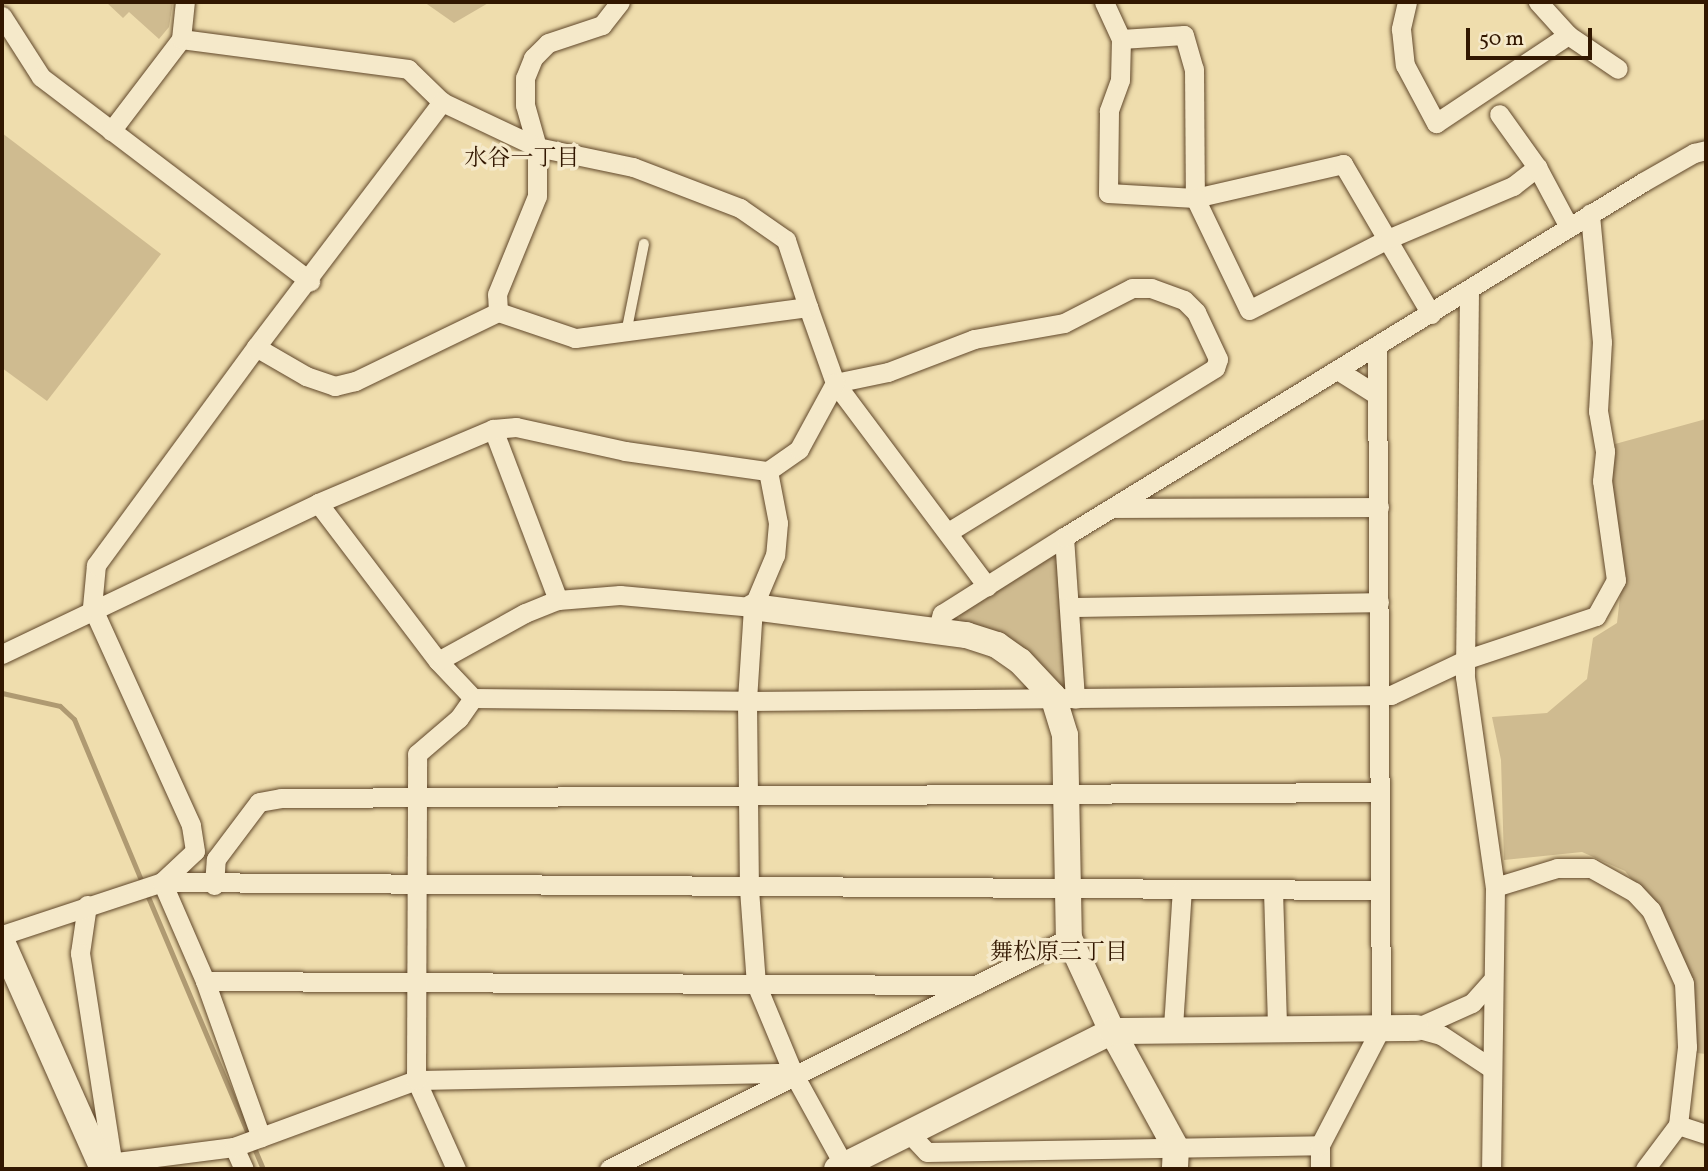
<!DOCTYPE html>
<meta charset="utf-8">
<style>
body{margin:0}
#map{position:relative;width:1708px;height:1171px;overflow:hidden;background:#efddad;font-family:Vollkorn,"Noto Serif JP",serif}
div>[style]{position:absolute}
.green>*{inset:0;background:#cfbb90}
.stream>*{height:5px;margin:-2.5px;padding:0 2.5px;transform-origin:2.5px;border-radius:2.5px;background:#af9a72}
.roads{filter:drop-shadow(0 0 2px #61482b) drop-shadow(0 0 2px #61482b)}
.lane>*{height:10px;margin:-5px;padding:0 5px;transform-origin:5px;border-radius:5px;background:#f5e9ca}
.street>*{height:19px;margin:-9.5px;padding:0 9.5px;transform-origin:9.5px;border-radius:9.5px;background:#f5e9ca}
.secondary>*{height:26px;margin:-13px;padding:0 13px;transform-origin:13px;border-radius:13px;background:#f5e9ca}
span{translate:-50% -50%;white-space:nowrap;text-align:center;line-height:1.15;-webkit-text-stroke:7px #f5e9ca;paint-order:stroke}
.neighbourhood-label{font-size:23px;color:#321700}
.frame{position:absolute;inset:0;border:4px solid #321700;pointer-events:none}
.scale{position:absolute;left:1466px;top:28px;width:126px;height:32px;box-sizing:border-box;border:4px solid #321700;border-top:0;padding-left:9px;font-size:21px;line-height:24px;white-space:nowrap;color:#321700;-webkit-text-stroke:5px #f5e9ca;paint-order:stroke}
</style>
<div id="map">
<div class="green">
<div style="clip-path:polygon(106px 2px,173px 2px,169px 27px,159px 39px,129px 12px,123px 18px)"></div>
<div style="clip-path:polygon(424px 2px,490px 2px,454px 23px)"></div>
<div style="clip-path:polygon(2px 133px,161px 254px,47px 401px,2px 368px)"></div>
<div style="clip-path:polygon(1706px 419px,1706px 1054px,1697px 1053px,1691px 1037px,1673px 932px,1625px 871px,1582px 852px,1504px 860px,1501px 760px,1492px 717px,1547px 713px,1587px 679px,1593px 638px,1617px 623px,1622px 579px,1610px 480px,1615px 444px)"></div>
<div style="clip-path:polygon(1052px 556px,1060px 560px,1068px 683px,1063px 687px,961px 623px,959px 614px,971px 602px)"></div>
</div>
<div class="stream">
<div style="left:2px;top:693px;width:59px;rotate:12.6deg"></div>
<div style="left:60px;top:706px;width:19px;rotate:43deg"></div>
<div style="left:74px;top:719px;width:177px;rotate:67.4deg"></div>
<div style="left:146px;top:892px;width:301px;rotate:67.1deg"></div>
</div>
<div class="roads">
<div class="lane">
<div style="left:626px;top:333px;width:91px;rotate:-78.6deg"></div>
</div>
<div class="street">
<div style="left:1104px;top:2px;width:41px;rotate:65.3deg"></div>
<div style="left:1121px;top:39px;width:63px;rotate:-3.6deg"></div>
<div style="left:1184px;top:35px;width:35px;rotate:74deg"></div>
<div style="left:1194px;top:69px;width:129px;rotate:89.6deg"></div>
<div style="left:1195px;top:198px;width:152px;rotate:-12.9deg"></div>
<div style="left:1343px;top:164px;width:174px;rotate:59.6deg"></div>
<div style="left:1407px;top:2px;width:28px;rotate:103deg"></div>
<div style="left:1401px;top:29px;width:36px;rotate:84deg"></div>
<div style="left:1405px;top:65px;width:66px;rotate:61.9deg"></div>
<div style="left:1436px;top:123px;width:159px;rotate:-33.7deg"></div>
<div style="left:1568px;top:35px;width:45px;rotate:-132.3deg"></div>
<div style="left:2px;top:16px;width:72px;rotate:57.4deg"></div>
<div style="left:41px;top:77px;width:338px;rotate:37.2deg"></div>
<div style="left:1568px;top:35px;width:60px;rotate:34.2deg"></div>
<div style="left:181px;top:39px;width:229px;rotate:7.5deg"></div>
<div style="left:408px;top:69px;width:47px;rotate:44.1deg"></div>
<div style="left:1121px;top:39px;width:41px;rotate:91.4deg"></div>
<div style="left:1120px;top:80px;width:33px;rotate:110deg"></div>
<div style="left:1109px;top:111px;width:82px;rotate:90.7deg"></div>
<div style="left:1108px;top:193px;width:87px;rotate:3.3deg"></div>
<div style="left:1195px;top:198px;width:124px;rotate:64.3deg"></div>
<div style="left:1249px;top:310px;width:158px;rotate:-27.1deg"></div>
<div style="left:1390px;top:238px;width:134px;rotate:-22.9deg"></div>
<div style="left:1513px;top:186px;width:31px;rotate:-38deg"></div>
<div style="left:1537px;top:167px;width:65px;rotate:-125.6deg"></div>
<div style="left:111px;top:131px;width:116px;rotate:-52.7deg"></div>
<div style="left:181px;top:39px;width:37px;rotate:-84deg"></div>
<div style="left:1537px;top:167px;width:68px;rotate:61.9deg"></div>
<div style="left:1469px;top:290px;width:387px;rotate:90.6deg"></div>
<div style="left:1465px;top:677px;width:212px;rotate:81.9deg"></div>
<div style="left:1495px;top:887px;width:282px;rotate:90.8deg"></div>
<div style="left:808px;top:307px;width:81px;rotate:70.4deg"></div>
<div style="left:835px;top:383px;width:254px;rotate:53.2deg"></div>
<div style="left:498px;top:312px;width:18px;rotate:-93deg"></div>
<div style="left:497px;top:294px;width:106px;rotate:-67.8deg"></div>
<div style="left:537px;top:196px;width:49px;rotate:-90deg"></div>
<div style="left:537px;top:147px;width:44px;rotate:-105.9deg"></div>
<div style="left:525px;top:105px;width:27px;rotate:-90deg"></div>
<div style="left:525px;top:78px;width:22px;rotate:-68deg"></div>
<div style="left:533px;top:58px;width:21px;rotate:-45deg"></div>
<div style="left:548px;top:43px;width:57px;rotate:-18.4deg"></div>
<div style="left:602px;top:25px;width:29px;rotate:-52deg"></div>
<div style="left:1339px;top:371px;width:45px;rotate:32.3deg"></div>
<div style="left:835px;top:383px;width:54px;rotate:-11.7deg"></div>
<div style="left:888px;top:372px;width:92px;rotate:-21deg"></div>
<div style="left:974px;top:339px;width:91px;rotate:-10.1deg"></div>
<div style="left:1064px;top:323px;width:76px;rotate:-27.2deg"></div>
<div style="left:1132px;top:288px;width:19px"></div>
<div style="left:1151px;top:288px;width:35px;rotate:20deg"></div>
<div style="left:1184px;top:300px;width:17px;rotate:45deg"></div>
<div style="left:1196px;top:312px;width:52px;rotate:64.9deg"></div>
<div style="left:1218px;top:359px;width:9px;rotate:108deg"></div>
<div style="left:1215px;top:368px;width:311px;rotate:148.4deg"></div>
<div style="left:493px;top:429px;width:183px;rotate:69.2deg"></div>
<div style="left:768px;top:471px;width:53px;rotate:79.1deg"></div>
<div style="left:778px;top:523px;width:32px;rotate:95deg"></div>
<div style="left:775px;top:555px;width:56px;rotate:112.9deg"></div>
<div style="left:753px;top:607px;width:94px;rotate:93.7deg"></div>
<div style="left:747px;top:701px;width:188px;rotate:89.4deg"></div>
<div style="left:749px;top:889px;width:95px;rotate:85.8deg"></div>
<div style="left:756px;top:984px;width:96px;rotate:67.4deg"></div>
<div style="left:793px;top:1073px;width:110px;rotate:61.1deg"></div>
<div style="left:318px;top:503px;width:198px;rotate:52.8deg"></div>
<div style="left:438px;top:661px;width:51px;rotate:46.6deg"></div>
<div style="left:473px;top:698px;width:274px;rotate:0.6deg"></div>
<div style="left:747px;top:701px;width:644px;rotate:-0.53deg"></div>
<div style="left:1391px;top:695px;width:84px;rotate:-25.3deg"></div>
<div style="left:1467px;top:659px;width:136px;rotate:-18.4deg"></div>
<div style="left:1596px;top:616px;width:41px;rotate:-60.9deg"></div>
<div style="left:1616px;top:580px;width:100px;rotate:-98deg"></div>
<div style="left:1602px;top:481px;width:30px;rotate:-84deg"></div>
<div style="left:1605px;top:451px;width:41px;rotate:-99.9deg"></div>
<div style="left:1598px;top:411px;width:69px;rotate:-86.7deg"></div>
<div style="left:1602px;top:342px;width:129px;rotate:-95.4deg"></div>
<div style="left:1115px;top:508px;width:264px;rotate:-0.2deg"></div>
<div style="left:1064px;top:537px;width:162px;rotate:86.1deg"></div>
<div style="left:1069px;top:607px;width:310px;rotate:-0.9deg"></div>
<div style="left:937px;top:631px;width:18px;rotate:-74deg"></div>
<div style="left:942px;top:614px;width:144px;rotate:-32.3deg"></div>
<div style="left:1064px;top:537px;width:679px;rotate:-31.51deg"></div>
<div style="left:1643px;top:182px;width:59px;rotate:-29.6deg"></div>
<div style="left:1694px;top:153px;width:12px;rotate:-14deg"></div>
<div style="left:2px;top:654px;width:350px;rotate:-25.5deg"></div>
<div style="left:318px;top:503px;width:190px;rotate:-22.9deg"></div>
<div style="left:493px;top:429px;width:23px;rotate:-5deg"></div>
<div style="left:516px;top:427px;width:112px;rotate:12.4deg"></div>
<div style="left:625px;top:451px;width:144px;rotate:8deg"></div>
<div style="left:768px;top:471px;width:38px;rotate:-35deg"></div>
<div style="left:799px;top:449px;width:75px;rotate:-61.4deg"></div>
<div style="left:438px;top:661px;width:99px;rotate:-28.9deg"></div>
<div style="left:525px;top:613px;width:35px;rotate:-22deg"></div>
<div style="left:558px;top:600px;width:62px;rotate:-4.6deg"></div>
<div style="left:620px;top:595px;width:134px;rotate:5.2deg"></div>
<div style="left:162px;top:882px;width:45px;rotate:-43.2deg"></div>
<div style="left:195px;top:851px;width:26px;rotate:-99deg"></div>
<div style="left:191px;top:825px;width:239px;rotate:-114.4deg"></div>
<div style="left:92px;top:607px;width:42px;rotate:-84.6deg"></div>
<div style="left:96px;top:565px;width:270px;rotate:-53.7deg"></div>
<div style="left:256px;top:347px;width:308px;rotate:-52.8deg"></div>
<div style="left:442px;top:102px;width:105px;rotate:25.3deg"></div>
<div style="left:537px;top:147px;width:98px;rotate:11.8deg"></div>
<div style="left:633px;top:167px;width:115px;rotate:21deg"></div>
<div style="left:740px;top:208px;width:56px;rotate:34.8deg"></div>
<div style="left:786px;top:240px;width:71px;rotate:71.8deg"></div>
<div style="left:808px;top:307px;width:235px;rotate:172.4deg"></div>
<div style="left:575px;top:338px;width:81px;rotate:-161.3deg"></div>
<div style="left:498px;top:312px;width:159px;rotate:154.2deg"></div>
<div style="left:355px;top:381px;width:21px;rotate:166deg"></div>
<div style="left:335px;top:386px;width:31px;rotate:-161deg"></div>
<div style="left:306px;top:376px;width:58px;rotate:-149.9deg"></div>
<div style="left:162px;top:882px;width:108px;rotate:66.5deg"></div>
<div style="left:205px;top:981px;width:166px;rotate:70.3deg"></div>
<div style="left:214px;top:885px;width:26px;rotate:-86deg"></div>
<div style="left:216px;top:859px;width:71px;rotate:-53deg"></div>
<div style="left:259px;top:802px;width:22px;rotate:-10deg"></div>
<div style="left:281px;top:798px;width:1097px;rotate:-0.31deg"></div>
<div style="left:1495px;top:887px;width:65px;rotate:-17deg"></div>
<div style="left:1557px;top:868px;width:34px"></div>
<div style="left:1591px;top:868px;width:49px;rotate:29.2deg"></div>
<div style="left:1634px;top:892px;width:25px;rotate:47deg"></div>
<div style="left:1651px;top:910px;width:80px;rotate:65.7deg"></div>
<div style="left:1684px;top:983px;width:64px;rotate:87.3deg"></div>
<div style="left:1687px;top:1047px;width:79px;rotate:96.6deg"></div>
<div style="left:1678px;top:1125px;width:55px;rotate:126.9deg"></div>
<div style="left:1273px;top:890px;width:138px;rotate:88.3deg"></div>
<div style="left:87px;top:905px;width:49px;rotate:98.3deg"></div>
<div style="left:80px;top:953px;width:215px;rotate:81.2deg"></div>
<div style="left:2px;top:935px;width:169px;rotate:-18.3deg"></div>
<div style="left:162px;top:882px;width:1217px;rotate:0.38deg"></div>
<div style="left:205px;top:981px;width:771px;rotate:0.3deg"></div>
<div style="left:1173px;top:1027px;width:138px;rotate:-86.3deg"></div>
<div style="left:1416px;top:1028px;width:61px;rotate:-24.1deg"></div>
<div style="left:1472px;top:1003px;width:30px;rotate:-48deg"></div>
<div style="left:1416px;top:1028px;width:26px;rotate:16deg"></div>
<div style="left:1441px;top:1035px;width:60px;rotate:33.4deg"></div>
<div style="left:1678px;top:1125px;width:29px;rotate:18deg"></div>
<div style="left:909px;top:1133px;width:26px;rotate:47deg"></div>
<div style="left:927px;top:1152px;width:393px;rotate:-1deg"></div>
<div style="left:234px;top:1147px;width:24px;rotate:66deg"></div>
<div style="left:101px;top:1164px;width:134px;rotate:-7.3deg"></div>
<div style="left:234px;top:1147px;width:194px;rotate:-20.2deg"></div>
<div style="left:416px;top:1080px;width:377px;rotate:-1.1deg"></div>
<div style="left:456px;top:1169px;width:98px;rotate:-114.2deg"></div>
<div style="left:416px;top:1080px;width:326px;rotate:-89.8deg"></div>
<div style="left:417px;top:754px;width:55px;rotate:-40.6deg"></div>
<div style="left:459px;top:718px;width:24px;rotate:-55deg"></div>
<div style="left:609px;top:1169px;width:515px;rotate:-26.66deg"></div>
<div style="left:1320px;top:1169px;width:24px;rotate:-90deg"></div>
<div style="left:1320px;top:1145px;width:132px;rotate:-62.5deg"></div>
<div style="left:1381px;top:1028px;width:681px;rotate:-90.34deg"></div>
</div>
<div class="secondary">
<div style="left:753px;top:607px;width:215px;rotate:7.5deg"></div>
<div style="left:966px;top:635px;width:33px;rotate:18deg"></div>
<div style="left:997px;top:645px;width:28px;rotate:35deg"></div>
<div style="left:1020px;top:661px;width:48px;rotate:46.7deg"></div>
<div style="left:1053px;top:696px;width:41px;rotate:72.9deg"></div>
<div style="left:1065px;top:735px;width:203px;rotate:88.9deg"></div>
<div style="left:1069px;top:938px;width:102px;rotate:65.2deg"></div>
<div style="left:1112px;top:1031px;width:133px;rotate:61.3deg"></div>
<div style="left:1176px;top:1148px;width:21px;rotate:93deg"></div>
<div style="left:2px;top:942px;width:248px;rotate:66deg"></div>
<div style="left:837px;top:1169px;width:308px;rotate:-26.6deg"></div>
<div style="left:1112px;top:1031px;width:304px;rotate:-0.6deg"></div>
</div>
</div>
<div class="neighbourhood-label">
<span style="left:522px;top:159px">水谷一丁目</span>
<span style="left:1059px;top:953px">舞松原三丁目</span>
</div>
<div class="frame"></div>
<div class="scale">50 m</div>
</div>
